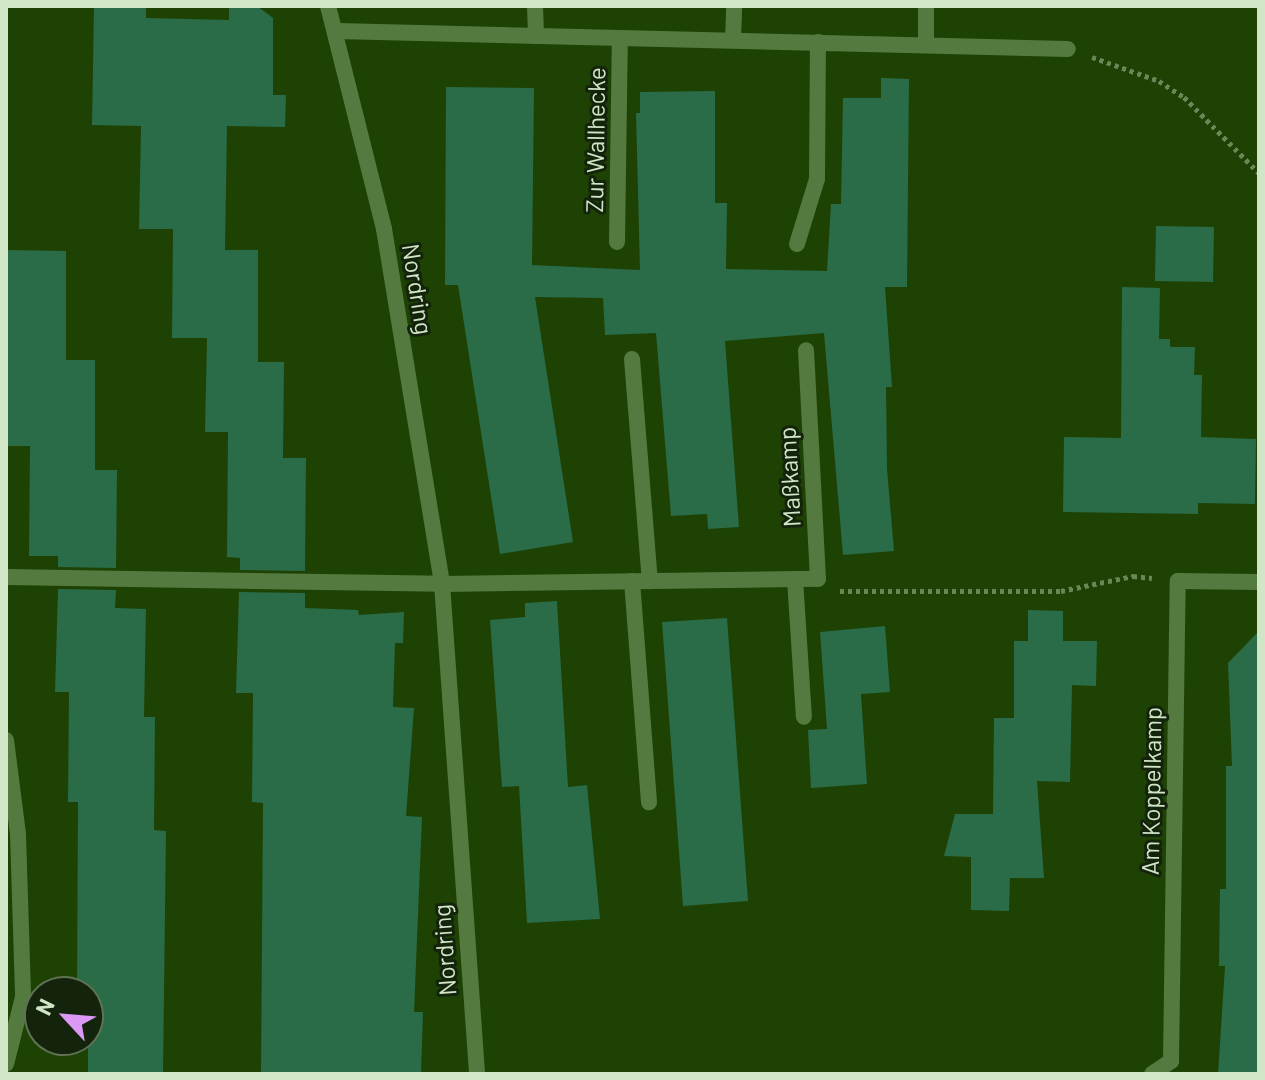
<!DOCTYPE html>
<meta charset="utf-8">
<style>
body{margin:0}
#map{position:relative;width:1265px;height:1080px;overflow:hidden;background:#1e4204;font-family:Barlow,sans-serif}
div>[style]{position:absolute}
.building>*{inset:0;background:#296c47}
.path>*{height:5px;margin-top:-2.5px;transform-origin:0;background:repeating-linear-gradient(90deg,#6a8857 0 4px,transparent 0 8px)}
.street>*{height:16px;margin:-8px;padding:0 8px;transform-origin:8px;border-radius:8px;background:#547a40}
span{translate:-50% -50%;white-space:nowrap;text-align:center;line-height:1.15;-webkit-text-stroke:6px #14240c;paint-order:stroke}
.street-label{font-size:24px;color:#d0e6c6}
.frame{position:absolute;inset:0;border:8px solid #d0e6c6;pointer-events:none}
.north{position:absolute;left:24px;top:976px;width:80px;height:80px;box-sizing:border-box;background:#14240c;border:2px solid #5f7256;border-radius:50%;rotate:296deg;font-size:22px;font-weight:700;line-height:32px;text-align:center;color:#d0e6c6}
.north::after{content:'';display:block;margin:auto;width:28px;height:36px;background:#db99f5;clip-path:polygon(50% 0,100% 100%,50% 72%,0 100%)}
</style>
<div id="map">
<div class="building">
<div style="clip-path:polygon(94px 6px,146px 6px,146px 18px,229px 20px,229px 6px,257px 6px,273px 18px,273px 95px,286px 95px,285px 127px,227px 126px,225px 250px,258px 250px,258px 362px,284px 362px,283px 458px,306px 458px,305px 571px,240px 570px,240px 558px,227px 557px,228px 432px,205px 432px,207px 338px,172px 338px,173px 229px,139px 229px,141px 126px,92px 125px)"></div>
<div style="clip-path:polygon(881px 78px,909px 79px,907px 287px,885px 287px,892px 387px,886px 387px,887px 469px,894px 551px,843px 555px,824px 333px,725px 341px,739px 527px,708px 529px,707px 514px,671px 516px,656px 333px,605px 335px,603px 298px,535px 297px,573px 542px,500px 554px,458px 285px,445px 285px,446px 87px,534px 88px,532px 265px,640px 270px,636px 113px,640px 113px,640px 92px,715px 91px,715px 203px,727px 203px,726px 269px,827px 271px,831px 204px,841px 204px,843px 98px,881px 98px)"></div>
<div style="clip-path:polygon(1156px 226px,1214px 227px,1213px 282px,1155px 281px)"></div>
<div style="clip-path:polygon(6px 250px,66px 251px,66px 360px,95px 360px,95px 470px,117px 470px,116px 568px,58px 567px,58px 556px,29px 556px,30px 446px,6px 446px)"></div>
<div style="clip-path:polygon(1122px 287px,1160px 288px,1159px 339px,1170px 339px,1170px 347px,1195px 347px,1194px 375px,1202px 375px,1201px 437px,1256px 439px,1255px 504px,1198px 503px,1198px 514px,1063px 512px,1064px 437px,1121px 438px)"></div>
<div style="clip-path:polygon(58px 589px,116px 590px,115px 608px,146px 609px,144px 717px,155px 717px,154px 830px,166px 831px,163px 1074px,88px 1074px,88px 992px,77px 992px,78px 802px,68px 802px,69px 692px,55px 692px)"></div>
<div style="clip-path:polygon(239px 592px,305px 593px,305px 608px,358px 610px,359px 615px,404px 612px,403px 643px,395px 643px,393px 707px,414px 708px,406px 816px,422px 817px,414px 1012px,423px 1012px,421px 1074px,261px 1074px,263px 803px,252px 802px,253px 693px,236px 693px)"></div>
<div style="clip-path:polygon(557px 601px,568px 787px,587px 785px,600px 919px,527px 923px,519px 786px,502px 787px,490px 620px,525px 617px,525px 603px)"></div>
<div style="clip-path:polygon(1028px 610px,1063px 611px,1063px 641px,1097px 641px,1096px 686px,1072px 685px,1070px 782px,1037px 781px,1044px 878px,1010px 878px,1009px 911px,971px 910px,971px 857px,944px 856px,955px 814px,993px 814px,994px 718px,1014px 718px,1014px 641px,1028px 641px)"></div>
<div style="clip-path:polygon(727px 618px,748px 901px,683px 906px,662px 622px)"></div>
<div style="clip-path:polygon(885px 626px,890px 692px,861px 694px,867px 784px,811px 788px,808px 730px,827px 729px,820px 632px)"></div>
<div style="clip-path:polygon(1259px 631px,1259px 1074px,1218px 1074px,1225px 966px,1219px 966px,1220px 889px,1226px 889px,1226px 766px,1232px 766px,1228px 663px)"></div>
</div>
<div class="path">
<div style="left:1092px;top:57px;width:71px;rotate:19.7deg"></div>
<div style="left:1159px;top:81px;width:30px;rotate:33deg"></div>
<div style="left:1184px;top:97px;width:107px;rotate:45.4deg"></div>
<div style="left:840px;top:591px;width:221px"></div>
<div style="left:1061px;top:591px;width:74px;rotate:-11.8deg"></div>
<div style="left:1133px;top:576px;width:19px;rotate:6deg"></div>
</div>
<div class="street">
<div style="left:328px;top:6px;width:230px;rotate:75.9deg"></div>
<div style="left:384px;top:229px;width:360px;rotate:80.7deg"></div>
<div style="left:442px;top:584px;width:491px;rotate:85.9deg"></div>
<div style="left:535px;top:6px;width:30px;rotate:88deg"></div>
<div style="left:337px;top:31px;width:731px;rotate:1.41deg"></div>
<div style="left:733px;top:40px;width:34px;rotate:-88deg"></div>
<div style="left:926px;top:45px;width:39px;rotate:-90deg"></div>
<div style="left:617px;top:242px;width:204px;rotate:-89.2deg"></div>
<div style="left:797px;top:244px;width:68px;rotate:-72.9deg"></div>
<div style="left:817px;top:179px;width:137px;rotate:-89.6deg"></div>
<div style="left:632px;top:359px;width:223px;rotate:85.4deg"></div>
<div style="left:6px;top:577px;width:436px;rotate:0.9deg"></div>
<div style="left:442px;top:584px;width:376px;rotate:-0.8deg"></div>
<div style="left:818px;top:579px;width:229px;rotate:-93deg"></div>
<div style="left:795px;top:579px;width:138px;rotate:86.3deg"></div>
<div style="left:632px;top:581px;width:222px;rotate:85.6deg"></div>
<div style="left:6px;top:740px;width:95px;rotate:82.7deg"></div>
<div style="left:18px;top:834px;width:163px;rotate:88.2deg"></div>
<div style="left:23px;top:997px;width:69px;rotate:104.2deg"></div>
<div style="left:1152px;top:1074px;width:23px;rotate:-34deg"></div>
<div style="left:1171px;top:1061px;width:480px;rotate:-89.2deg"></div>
<div style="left:1178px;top:581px;width:81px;rotate:0.7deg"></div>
</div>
<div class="street-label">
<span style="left:595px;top:140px;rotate:-89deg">Zur Wallhecke</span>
<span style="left:418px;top:289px;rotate:81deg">Nordring</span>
<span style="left:789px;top:477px;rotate:-93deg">Maßkamp</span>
<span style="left:1151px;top:791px;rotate:-89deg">Am Koppelkamp</span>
<span style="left:444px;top:950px;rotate:-94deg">Nordring</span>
</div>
<div class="frame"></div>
<div class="north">N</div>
</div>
